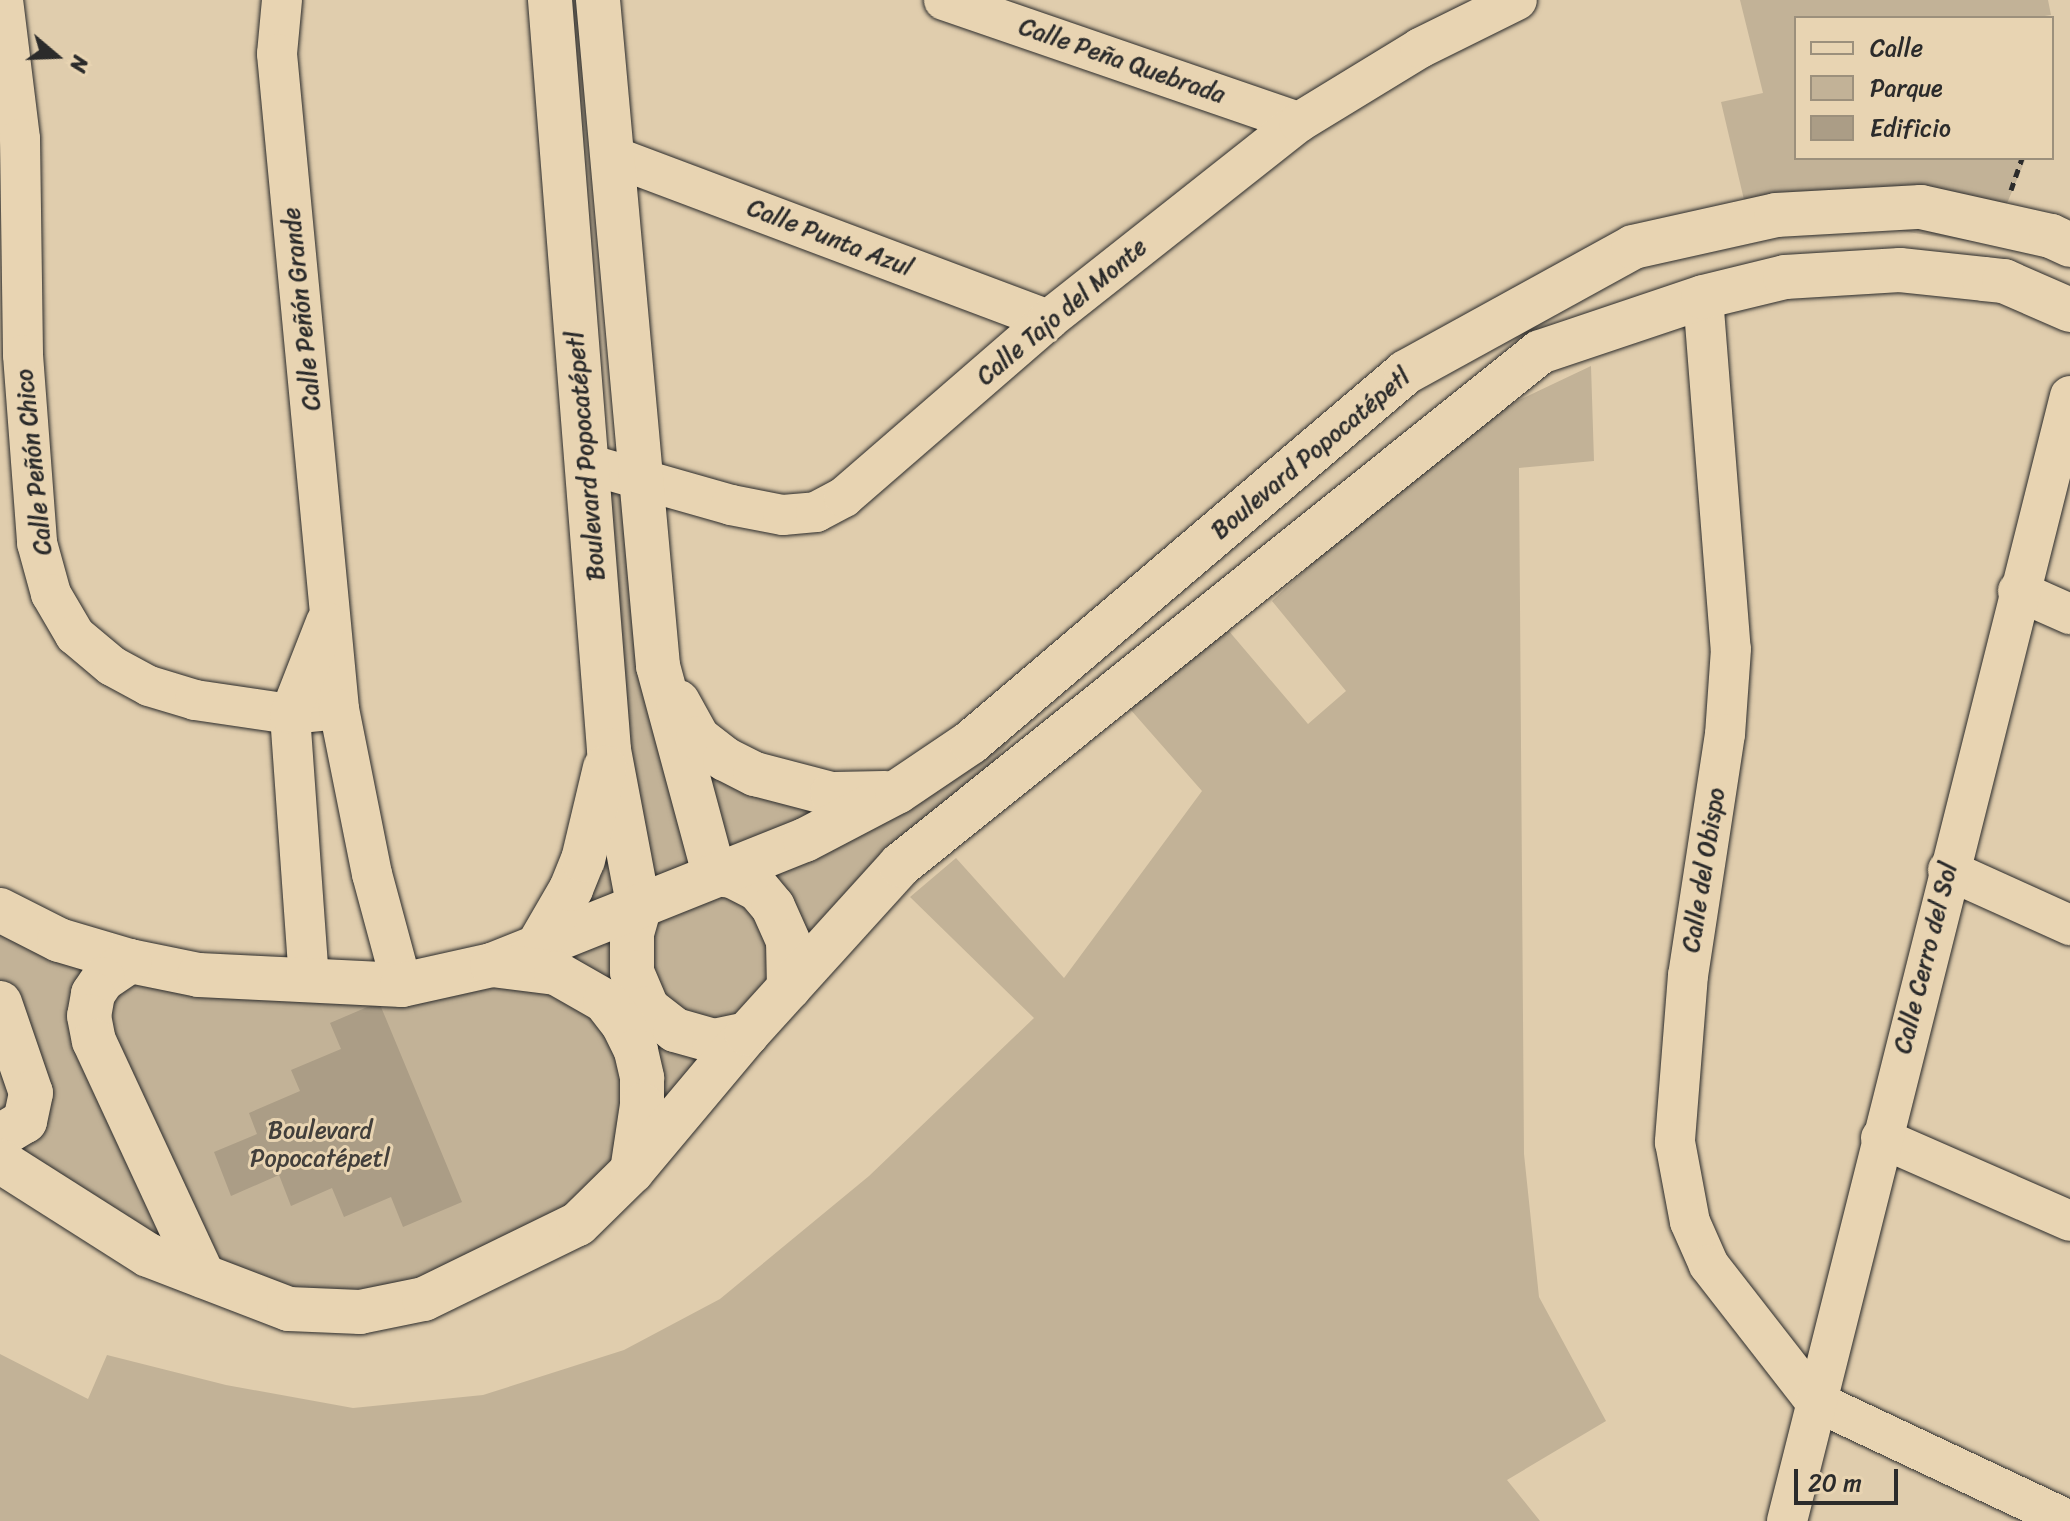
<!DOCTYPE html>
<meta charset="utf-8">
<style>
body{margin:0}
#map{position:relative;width:2070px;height:1521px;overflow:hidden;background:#e0cdad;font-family:Sriracha,sans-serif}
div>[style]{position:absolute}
.green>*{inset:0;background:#c2b297}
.building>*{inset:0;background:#ab9d86}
.path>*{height:5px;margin-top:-2.5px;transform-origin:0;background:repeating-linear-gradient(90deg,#2b2b2b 0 8px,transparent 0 14px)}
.roads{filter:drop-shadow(0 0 2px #2b2b2b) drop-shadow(0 0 2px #2b2b2b)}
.street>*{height:40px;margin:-20px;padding:0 20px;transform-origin:20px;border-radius:20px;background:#e8d4b2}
.secondary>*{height:44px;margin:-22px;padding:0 22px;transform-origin:22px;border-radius:22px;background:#e8d4b2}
span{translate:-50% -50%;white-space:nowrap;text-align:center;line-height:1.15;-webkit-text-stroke:6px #e8d4b2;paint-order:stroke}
.street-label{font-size:24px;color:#2b2b2b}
.park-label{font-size:24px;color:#423f3b}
.legend{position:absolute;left:1794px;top:16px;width:260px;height:144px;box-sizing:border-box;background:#e8d4b2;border:2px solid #9c907c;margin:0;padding:10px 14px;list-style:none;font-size:24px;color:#2b2b2b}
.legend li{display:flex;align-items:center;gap:16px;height:40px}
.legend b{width:40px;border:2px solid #9c907c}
.north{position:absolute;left:16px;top:16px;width:80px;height:80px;-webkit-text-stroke:6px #e8d4b2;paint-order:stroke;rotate:109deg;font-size:22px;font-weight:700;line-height:32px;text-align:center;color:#2b2b2b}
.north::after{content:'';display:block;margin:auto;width:28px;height:36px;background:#2b2b2b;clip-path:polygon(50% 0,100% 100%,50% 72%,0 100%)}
.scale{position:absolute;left:1794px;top:1469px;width:104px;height:36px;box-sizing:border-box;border:4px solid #2b2b2b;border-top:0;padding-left:10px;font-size:24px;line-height:28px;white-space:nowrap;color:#2b2b2b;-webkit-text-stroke:6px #e8d4b2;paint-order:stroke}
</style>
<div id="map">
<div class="green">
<div style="clip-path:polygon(1740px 0,2048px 0,2051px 15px,2032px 18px,1796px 18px,1796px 158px,2026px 158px,1990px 244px,1839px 222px,1753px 238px,1721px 102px,1763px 93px)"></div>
<div style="clip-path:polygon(1591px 366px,1594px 461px,1519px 468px,1524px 1154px,1539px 1297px,1606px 1421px,1507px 1480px,1540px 1521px,0 1521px,0 1354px,88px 1399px,107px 1355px,226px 1385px,353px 1408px,483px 1395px,624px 1350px,720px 1299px,869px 1176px,1034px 1018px,910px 897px,956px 858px,1064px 978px,1202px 791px,1130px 709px,1228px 630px,1308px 724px,1346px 691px,1272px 601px,1454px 431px)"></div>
<div style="clip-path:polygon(592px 470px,639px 491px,697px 739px,897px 794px,1011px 740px,933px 837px,629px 1171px,428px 1298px,289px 1307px,0 1160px,0 910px,196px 988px,500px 962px,595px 834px)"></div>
</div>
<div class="building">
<div style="clip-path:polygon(379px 1002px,462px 1202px,403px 1227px,391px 1197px,344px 1217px,332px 1188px,291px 1206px,279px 1175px,231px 1196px,214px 1152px,257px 1134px,249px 1113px,300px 1091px,291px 1070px,341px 1049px,330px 1023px)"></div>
</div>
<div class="path">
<div style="left:2011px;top:190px;width:34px;rotate:-71deg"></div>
</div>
<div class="roads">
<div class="street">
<div style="left:3px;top:0;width:140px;rotate:83deg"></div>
<div style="left:20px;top:139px;width:216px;rotate:89.2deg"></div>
<div style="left:23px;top:355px;width:189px;rotate:85.7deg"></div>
<div style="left:37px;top:543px;width:53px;rotate:74.6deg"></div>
<div style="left:51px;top:594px;width:48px;rotate:59.7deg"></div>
<div style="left:75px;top:635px;width:48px;rotate:40deg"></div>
<div style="left:112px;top:666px;width:42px;rotate:28.4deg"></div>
<div style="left:149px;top:686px;width:48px;rotate:16.9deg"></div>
<div style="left:195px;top:700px;width:96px;rotate:8.4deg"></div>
<div style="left:290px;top:714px;width:49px;rotate:-5.8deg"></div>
<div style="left:282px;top:0;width:54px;rotate:95.3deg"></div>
<div style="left:277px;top:54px;width:658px;rotate:84.59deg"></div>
<div style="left:339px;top:709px;width:168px;rotate:78.7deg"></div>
<div style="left:372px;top:874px;width:115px;rotate:74.9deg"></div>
<div style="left:944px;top:0;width:375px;rotate:19deg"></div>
<div style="left:612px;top:156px;width:466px;rotate:20.6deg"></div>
<div style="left:1703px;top:297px;width:353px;rotate:85.5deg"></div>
<div style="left:1731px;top:649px;width:85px;rotate:94deg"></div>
<div style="left:1725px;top:734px;width:244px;rotate:98.7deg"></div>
<div style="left:1688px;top:975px;width:168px;rotate:94.5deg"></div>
<div style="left:1675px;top:1142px;width:81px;rotate:79.4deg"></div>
<div style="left:1690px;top:1222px;width:47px;rotate:66.2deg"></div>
<div style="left:1709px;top:1265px;width:172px;rotate:52.1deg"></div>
<div style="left:1815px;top:1401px;width:282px;rotate:25.2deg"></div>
<div style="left:587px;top:464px;width:150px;rotate:15.9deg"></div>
<div style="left:731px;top:505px;width:53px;rotate:10.9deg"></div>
<div style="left:783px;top:515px;width:33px;rotate:-5deg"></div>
<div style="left:816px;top:512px;width:32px;rotate:-28deg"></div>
<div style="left:844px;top:497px;width:270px;rotate:-40.9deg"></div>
<div style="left:1048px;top:320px;width:320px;rotate:-38.3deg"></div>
<div style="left:1299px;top:122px;width:142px;rotate:-31.4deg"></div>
<div style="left:1420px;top:48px;width:108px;rotate:-26.3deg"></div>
<div style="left:2018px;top:591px;width:57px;rotate:23.9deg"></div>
<div style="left:1948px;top:870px;width:134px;rotate:24.3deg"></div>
<div style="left:309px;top:980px;width:267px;rotate:-94.1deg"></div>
<div style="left:290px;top:714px;width:99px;rotate:-68.6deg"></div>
<div style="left:1881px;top:1138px;width:206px;rotate:23.7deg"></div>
<div style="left:1787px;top:1521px;width:1160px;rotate:-75.88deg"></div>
</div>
<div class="secondary">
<div style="left:550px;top:0;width:752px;rotate:85.5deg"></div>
<div style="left:609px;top:750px;width:162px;rotate:79.3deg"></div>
<div style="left:639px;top:909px;width:25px;rotate:106deg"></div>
<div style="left:632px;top:933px;width:39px;rotate:90deg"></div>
<div style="left:632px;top:972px;width:39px;rotate:67deg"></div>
<div style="left:647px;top:1008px;width:36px;rotate:38deg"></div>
<div style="left:675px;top:1030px;width:41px;rotate:15.8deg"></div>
<div style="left:714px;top:1041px;width:34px;rotate:-12deg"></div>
<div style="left:598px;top:0;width:669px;rotate:84.85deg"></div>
<div style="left:658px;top:666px;width:215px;rotate:74.9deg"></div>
<div style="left:714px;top:874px;width:18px;rotate:6deg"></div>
<div style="left:732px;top:876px;width:29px;rotate:27deg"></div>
<div style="left:758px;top:889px;width:23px;rotate:50deg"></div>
<div style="left:773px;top:907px;width:37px;rotate:66deg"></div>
<div style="left:788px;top:941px;width:47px;rotate:88.8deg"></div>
<div style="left:678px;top:702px;width:41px;rotate:60.9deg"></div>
<div style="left:698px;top:738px;width:34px;rotate:38deg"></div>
<div style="left:725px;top:759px;width:34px;rotate:27deg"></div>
<div style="left:755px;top:774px;width:80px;rotate:14.6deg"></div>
<div style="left:832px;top:794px;width:54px;rotate:-1.1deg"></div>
<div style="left:0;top:910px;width:66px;rotate:27deg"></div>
<div style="left:59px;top:940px;width:74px;rotate:16.5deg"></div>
<div style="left:130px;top:961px;width:70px;rotate:11.5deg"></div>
<div style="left:199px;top:975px;width:203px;rotate:2.8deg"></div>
<div style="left:402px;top:985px;width:92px;rotate:-12.5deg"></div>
<div style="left:492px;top:965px;width:337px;rotate:-21.8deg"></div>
<div style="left:805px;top:840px;width:104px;rotate:-27.6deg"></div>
<div style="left:897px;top:792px;width:89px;rotate:-34deg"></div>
<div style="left:971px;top:742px;width:571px;rotate:-40.38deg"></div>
<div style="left:1406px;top:372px;width:259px;rotate:-28.8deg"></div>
<div style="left:1633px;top:247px;width:147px;rotate:-12.6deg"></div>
<div style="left:1776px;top:215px;width:145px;rotate:-3.2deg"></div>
<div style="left:1921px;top:207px;width:133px;rotate:12.6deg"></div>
<div style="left:2051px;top:236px;width:21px;rotate:25deg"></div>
<div style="left:539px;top:944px;width:64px;rotate:-59.8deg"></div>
<div style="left:571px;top:889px;width:31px;rotate:-68deg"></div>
<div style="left:583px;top:860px;width:95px;rotate:-76.6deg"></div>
<div style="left:130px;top:961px;width:32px;rotate:146deg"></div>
<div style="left:103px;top:979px;width:18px;rotate:124deg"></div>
<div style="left:93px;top:994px;width:22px;rotate:100deg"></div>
<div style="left:89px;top:1016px;width:25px;rotate:79deg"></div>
<div style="left:94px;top:1041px;width:259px;rotate:65.1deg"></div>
<div style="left:492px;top:965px;width:64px;rotate:7.1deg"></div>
<div style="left:556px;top:973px;width:56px;rotate:29.7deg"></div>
<div style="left:605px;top:1001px;width:29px;rotate:52deg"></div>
<div style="left:623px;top:1024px;width:30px;rotate:64deg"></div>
<div style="left:636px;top:1051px;width:28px;rotate:77deg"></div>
<div style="left:642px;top:1078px;width:27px;rotate:90deg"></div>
<div style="left:642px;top:1105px;width:67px;rotate:98.6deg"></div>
<div style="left:0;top:1003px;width:95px;rotate:71deg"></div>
<div style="left:31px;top:1093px;width:29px;rotate:102deg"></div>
<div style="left:25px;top:1121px;width:29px;rotate:149deg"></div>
<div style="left:0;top:1161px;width:175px;rotate:32.4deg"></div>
<div style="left:148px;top:1255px;width:151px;rotate:21deg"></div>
<div style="left:289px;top:1309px;width:71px;rotate:2.4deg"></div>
<div style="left:360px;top:1312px;width:65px;rotate:-11.5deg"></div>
<div style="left:424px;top:1299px;width:171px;rotate:-26deg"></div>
<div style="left:578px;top:1224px;width:76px;rotate:-44.5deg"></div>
<div style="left:632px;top:1171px;width:179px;rotate:-50deg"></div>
<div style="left:747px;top:1034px;width:228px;rotate:-47.8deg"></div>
<div style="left:900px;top:865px;width:820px;rotate:-38.71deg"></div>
<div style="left:1540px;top:352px;width:172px;rotate:-18.6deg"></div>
<div style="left:1703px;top:297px;width:84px;rotate:-13.7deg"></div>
<div style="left:1785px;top:277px;width:115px;rotate:-3.5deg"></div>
<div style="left:1900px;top:270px;width:84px;rotate:6.1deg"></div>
<div style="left:1984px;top:279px;width:20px;rotate:6deg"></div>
<div style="left:2004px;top:281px;width:72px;rotate:23.7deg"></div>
</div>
</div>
<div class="street-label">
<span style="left:1122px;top:61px;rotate:19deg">Calle Peña Quebrada</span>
<span style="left:830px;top:238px;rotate:21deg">Calle Punta Azul</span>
<span style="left:302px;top:309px;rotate:-96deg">Calle Peñón Grande</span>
<span style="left:1062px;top:312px;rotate:-40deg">Calle Tajo del Monte</span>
<span style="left:1311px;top:454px;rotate:-40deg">Boulevard Popocatépetl</span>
<span style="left:586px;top:456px;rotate:-95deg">Boulevard Popocatépetl</span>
<span style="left:34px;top:462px;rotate:-96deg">Calle Peñón Chico</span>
<span style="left:1704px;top:870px;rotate:-81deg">Calle del Obispo</span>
<span style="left:1926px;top:958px;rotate:-76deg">Calle Cerro del Sol</span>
</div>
<div class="park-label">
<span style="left:320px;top:1145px">Boulevard<br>Popocatépetl</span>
</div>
<ul class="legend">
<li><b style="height:10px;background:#e8d4b2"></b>Calle</li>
<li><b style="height:22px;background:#c2b297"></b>Parque</li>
<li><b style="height:22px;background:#ab9d86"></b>Edificio</li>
</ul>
<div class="north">N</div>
<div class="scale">20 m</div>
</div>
